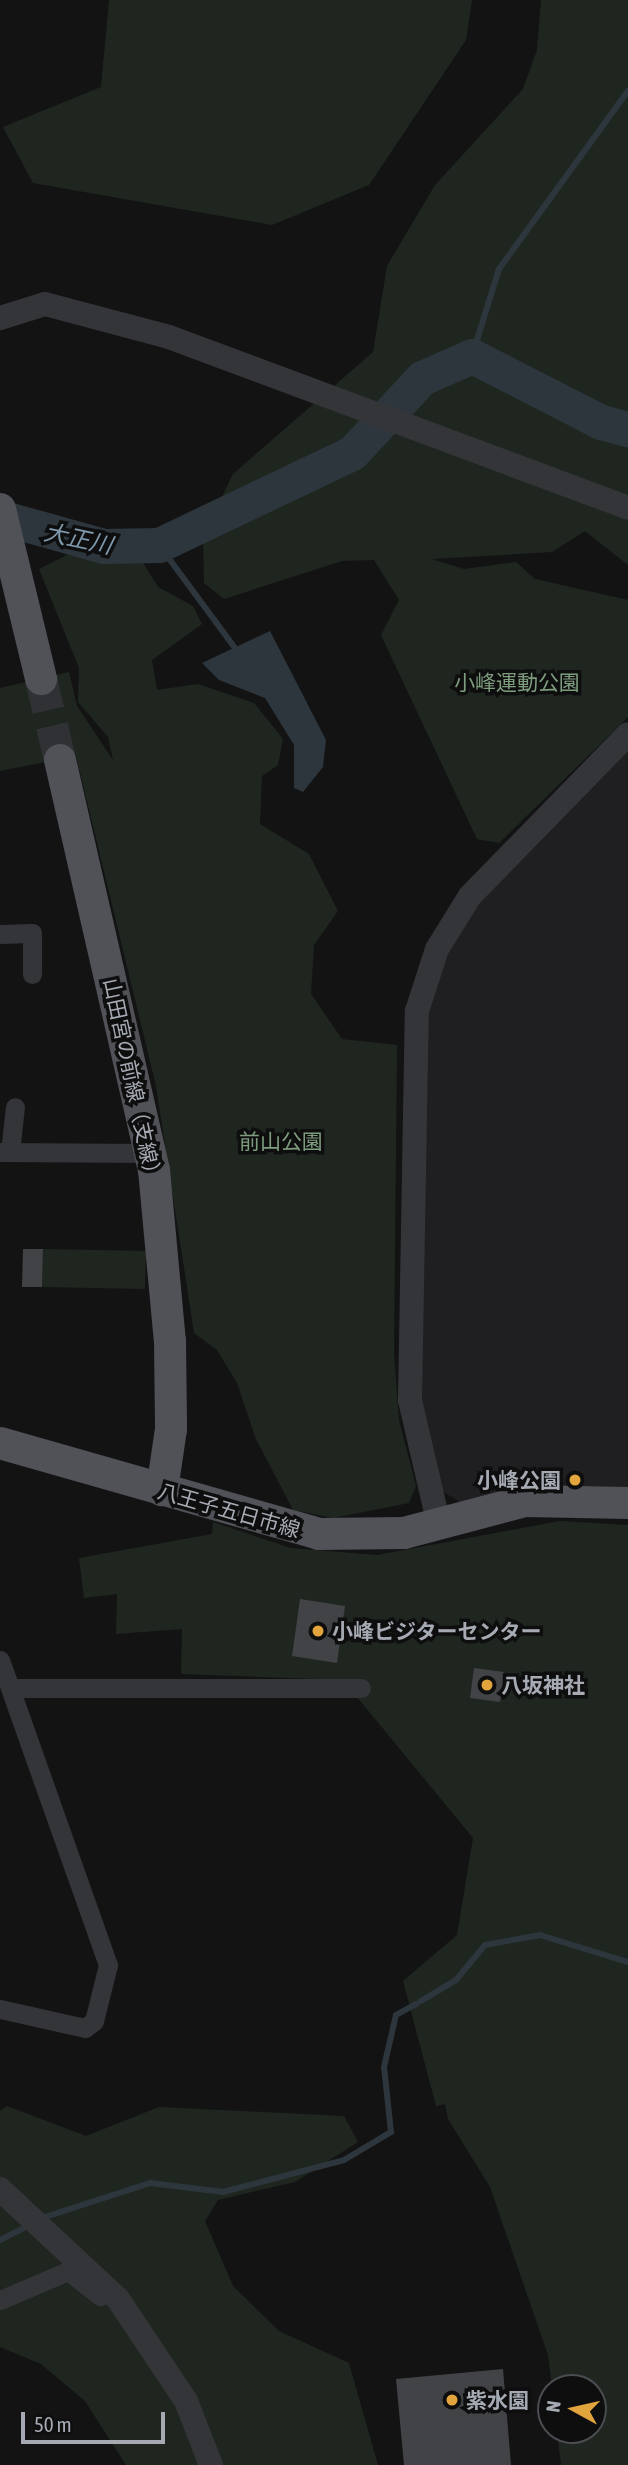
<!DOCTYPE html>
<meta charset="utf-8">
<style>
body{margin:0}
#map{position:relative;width:628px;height:2465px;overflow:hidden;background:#131314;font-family:"Asap Condensed","Noto Sans JP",sans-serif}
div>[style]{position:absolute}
.built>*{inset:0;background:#1f1f21}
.green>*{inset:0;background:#1f2620}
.water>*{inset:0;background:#2d363c}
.stream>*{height:6px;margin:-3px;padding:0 3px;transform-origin:3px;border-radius:3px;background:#2d363c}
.river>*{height:35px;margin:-17.5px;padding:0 17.5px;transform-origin:17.5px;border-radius:17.5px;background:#2d363c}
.building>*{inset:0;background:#424347}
.primary-tunnel>*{height:32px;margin-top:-16px;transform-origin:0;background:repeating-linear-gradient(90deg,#303134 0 32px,transparent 0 48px)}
.minor>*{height:19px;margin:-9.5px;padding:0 9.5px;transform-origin:9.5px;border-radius:9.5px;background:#343539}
.tertiary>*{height:24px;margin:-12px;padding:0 12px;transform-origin:12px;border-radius:12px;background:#343539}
.primary>*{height:32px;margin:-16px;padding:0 16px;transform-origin:16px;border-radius:16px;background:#505258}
.dots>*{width:19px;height:19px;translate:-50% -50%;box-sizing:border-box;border:4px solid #0e0e0f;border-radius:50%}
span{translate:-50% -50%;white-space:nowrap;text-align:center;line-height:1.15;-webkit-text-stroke:7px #0e0e0f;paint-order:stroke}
.park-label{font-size:21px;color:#7e9d7e}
.street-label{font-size:21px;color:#a5aab3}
.poi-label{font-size:21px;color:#a5aab3;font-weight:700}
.right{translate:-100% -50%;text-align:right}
.left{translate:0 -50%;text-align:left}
.water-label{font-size:23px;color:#7f99ac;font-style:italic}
.north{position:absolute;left:537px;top:2374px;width:70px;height:70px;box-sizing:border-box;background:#0e0e0f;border:2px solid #4a4c51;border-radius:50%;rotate:278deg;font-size:19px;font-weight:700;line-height:28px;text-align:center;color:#a5aab3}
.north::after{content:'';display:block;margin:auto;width:24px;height:32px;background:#e2a43d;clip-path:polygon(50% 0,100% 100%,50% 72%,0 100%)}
.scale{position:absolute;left:21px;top:2412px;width:144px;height:32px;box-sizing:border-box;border:4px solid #a5aab3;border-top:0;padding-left:9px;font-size:21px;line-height:24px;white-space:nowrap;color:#a5aab3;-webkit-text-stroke:5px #0e0e0f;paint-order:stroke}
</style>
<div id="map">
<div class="built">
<div style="clip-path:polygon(628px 746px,628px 1490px,544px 1486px,465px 1505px,440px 1490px,421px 1411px,425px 1032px,438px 973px,463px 919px)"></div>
</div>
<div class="green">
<div style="clip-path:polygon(109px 0,472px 0,466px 40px,369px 185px,272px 225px,33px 183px,3px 127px,101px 87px)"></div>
<div style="clip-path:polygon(541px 0,628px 0,628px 565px,585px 531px,552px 552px,432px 559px,464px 569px,516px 562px,535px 579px,628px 600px,628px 717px,499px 843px,477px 839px,381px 635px,399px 600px,374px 560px,342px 561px,224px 599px,204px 583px,203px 536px,233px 474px,373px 352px,387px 266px,435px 185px,523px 89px,537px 50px)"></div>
<div style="clip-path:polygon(75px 551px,142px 561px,158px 587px,193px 606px,202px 624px,152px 660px,157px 690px,198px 684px,254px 703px,283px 739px,278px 765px,262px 776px,260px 824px,309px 854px,338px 911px,314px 945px,311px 994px,342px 1039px,397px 1045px,394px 1353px,399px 1420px,416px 1486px,409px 1503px,333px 1518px,293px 1510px,256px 1439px,237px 1383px,217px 1350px,194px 1333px,156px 1086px,76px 756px,0 771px,0 688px,69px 672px,77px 706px,113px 760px,108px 737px,78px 702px,79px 668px,39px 569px)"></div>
<div style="clip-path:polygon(43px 1249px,146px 1251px,145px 1289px,42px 1287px)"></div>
<div style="clip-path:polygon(560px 1521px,628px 1525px,628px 2465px,561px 2465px,557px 2430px,593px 2430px,593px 2388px,552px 2388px,548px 2355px,490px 2187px,448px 2119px,445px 2104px,436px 2106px,403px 1981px,457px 1935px,473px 1838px,343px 1680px,181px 1674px,182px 1629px,116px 1634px,117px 1594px,84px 1598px,79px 1558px,212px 1534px,213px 1522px,291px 1548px,377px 1555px)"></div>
<div style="clip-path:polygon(7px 2106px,86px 2136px,159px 2107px,344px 2116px,358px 2142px,295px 2182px,218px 2200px,205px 2221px,233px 2286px,279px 2331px,349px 2363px,378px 2465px,126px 2465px,85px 2401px,41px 2364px,0 2347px,0 2111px)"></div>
</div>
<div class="water">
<div style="clip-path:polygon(270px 631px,326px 740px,323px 767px,303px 792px,294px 788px,294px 745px,265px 698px,219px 680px,202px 663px)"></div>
</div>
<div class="stream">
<div style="left:472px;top:356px;width:91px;rotate:-72.8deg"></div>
<div style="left:499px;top:269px;width:220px;rotate:-54.1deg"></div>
<div style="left:159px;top:545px;width:128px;rotate:53.6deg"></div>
<div style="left:421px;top:2001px;width:41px;rotate:-31deg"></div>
<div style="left:456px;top:1980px;width:45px;rotate:-50.4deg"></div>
<div style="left:485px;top:1945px;width:56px;rotate:-10.3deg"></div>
<div style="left:540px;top:1935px;width:92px;rotate:17.1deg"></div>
<div style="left:42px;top:2218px;width:114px;rotate:-18deg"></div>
<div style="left:150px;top:2183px;width:74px;rotate:7deg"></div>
<div style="left:223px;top:2192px;width:125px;rotate:-14.8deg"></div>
<div style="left:344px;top:2160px;width:55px;rotate:-30.8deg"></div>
<div style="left:391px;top:2132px;width:65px;rotate:-96.1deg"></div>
<div style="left:384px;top:2067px;width:53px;rotate:-77deg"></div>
<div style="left:396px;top:2015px;width:23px;rotate:-29deg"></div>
<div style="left:0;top:2240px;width:34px;rotate:-27deg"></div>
</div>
<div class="river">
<div style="left:0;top:517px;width:108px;rotate:15.6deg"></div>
<div style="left:104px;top:546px;width:55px;rotate:-1deg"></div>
<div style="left:159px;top:545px;width:214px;rotate:-25.5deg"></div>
<div style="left:352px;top:453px;width:103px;rotate:-47deg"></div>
<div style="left:422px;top:378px;width:55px;rotate:-23.7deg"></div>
<div style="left:472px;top:356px;width:145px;rotate:27.1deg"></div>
<div style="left:601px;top:422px;width:28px;rotate:15deg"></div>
</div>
<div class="building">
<div style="clip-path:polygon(23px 1249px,43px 1249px,42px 1287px,22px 1287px)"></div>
<div style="clip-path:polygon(300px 1599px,345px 1606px,337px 1663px,292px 1656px)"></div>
<div style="clip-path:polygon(474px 1668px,504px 1672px,500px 1702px,470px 1698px)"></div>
<div style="clip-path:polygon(503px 2369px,511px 2465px,404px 2465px,396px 2379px)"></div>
</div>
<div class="primary-tunnel">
<div style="left:41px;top:679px;width:83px;rotate:76.8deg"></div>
</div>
<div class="minor">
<div style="left:0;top:934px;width:32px;rotate:-2deg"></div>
<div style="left:32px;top:933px;width:41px;rotate:90deg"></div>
<div style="left:0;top:1152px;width:151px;rotate:0.4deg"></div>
<div style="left:10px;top:1152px;width:45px;rotate:-83.7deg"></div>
<div style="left:0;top:1660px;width:324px;rotate:70.5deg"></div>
<div style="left:108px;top:1965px;width:58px;rotate:104deg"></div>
<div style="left:94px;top:2021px;width:11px;rotate:142deg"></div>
<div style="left:85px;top:2028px;width:87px;rotate:-167.4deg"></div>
<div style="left:11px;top:1688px;width:350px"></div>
<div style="left:0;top:2300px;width:74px;rotate:-23.1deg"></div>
<div style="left:68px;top:2271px;width:41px;rotate:38deg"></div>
</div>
<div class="tertiary">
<div style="left:0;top:318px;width:47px;rotate:-17.3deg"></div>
<div style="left:45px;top:304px;width:128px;rotate:14.9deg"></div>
<div style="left:169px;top:337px;width:490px;rotate:20.4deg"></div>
<div style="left:439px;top:1525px;width:128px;rotate:-103.1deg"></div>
<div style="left:410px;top:1400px;width:389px;rotate:-89deg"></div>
<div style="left:417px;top:1011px;width:65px;rotate:-72.1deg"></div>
<div style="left:437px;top:949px;width:62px;rotate:-58.1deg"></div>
<div style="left:470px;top:896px;width:226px;rotate:-45.7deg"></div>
<div style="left:0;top:2189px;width:161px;rotate:43deg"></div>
<div style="left:118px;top:2299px;width:123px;rotate:56.3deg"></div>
<div style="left:186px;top:2401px;width:69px;rotate:68.7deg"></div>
</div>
<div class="primary">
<div style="left:0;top:509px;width:175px;rotate:76.4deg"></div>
<div style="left:60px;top:760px;width:421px;rotate:77.1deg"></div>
<div style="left:154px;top:1170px;width:172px;rotate:84.7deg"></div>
<div style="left:170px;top:1341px;width:88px;rotate:89.3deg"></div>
<div style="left:171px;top:1429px;width:62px;rotate:98.4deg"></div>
<div style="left:0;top:1443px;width:332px;rotate:15.9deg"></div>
<div style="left:319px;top:1534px;width:85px;rotate:-0.7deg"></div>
<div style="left:404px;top:1533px;width:125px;rotate:-14.8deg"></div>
<div style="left:525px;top:1501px;width:103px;rotate:1.1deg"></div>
</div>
<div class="dots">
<div style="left:575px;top:1480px;background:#e2a43d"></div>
<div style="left:318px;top:1631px;background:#e2a43d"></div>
<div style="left:487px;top:1685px;background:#e2a43d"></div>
<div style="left:452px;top:2400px;background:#e2a43d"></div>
</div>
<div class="park-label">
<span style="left:517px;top:682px">小峰運動公園</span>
<span style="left:281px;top:1141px">前山公園</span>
</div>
<div class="street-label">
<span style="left:133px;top:1081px;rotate:78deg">山田宮の前線（支線）</span>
<span style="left:229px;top:1510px;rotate:16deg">八王子五日市線</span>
</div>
<div class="poi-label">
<span class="right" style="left:561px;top:1480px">小峰公園</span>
<span class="left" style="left:332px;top:1631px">小峰ビジターセンター</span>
<span class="left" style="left:501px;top:1685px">八坂神社</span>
<span class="left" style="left:466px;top:2400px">紫水園</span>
</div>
<div class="water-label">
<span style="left:78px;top:539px;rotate:12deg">大正川</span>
</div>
<div class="north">N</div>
<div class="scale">50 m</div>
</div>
